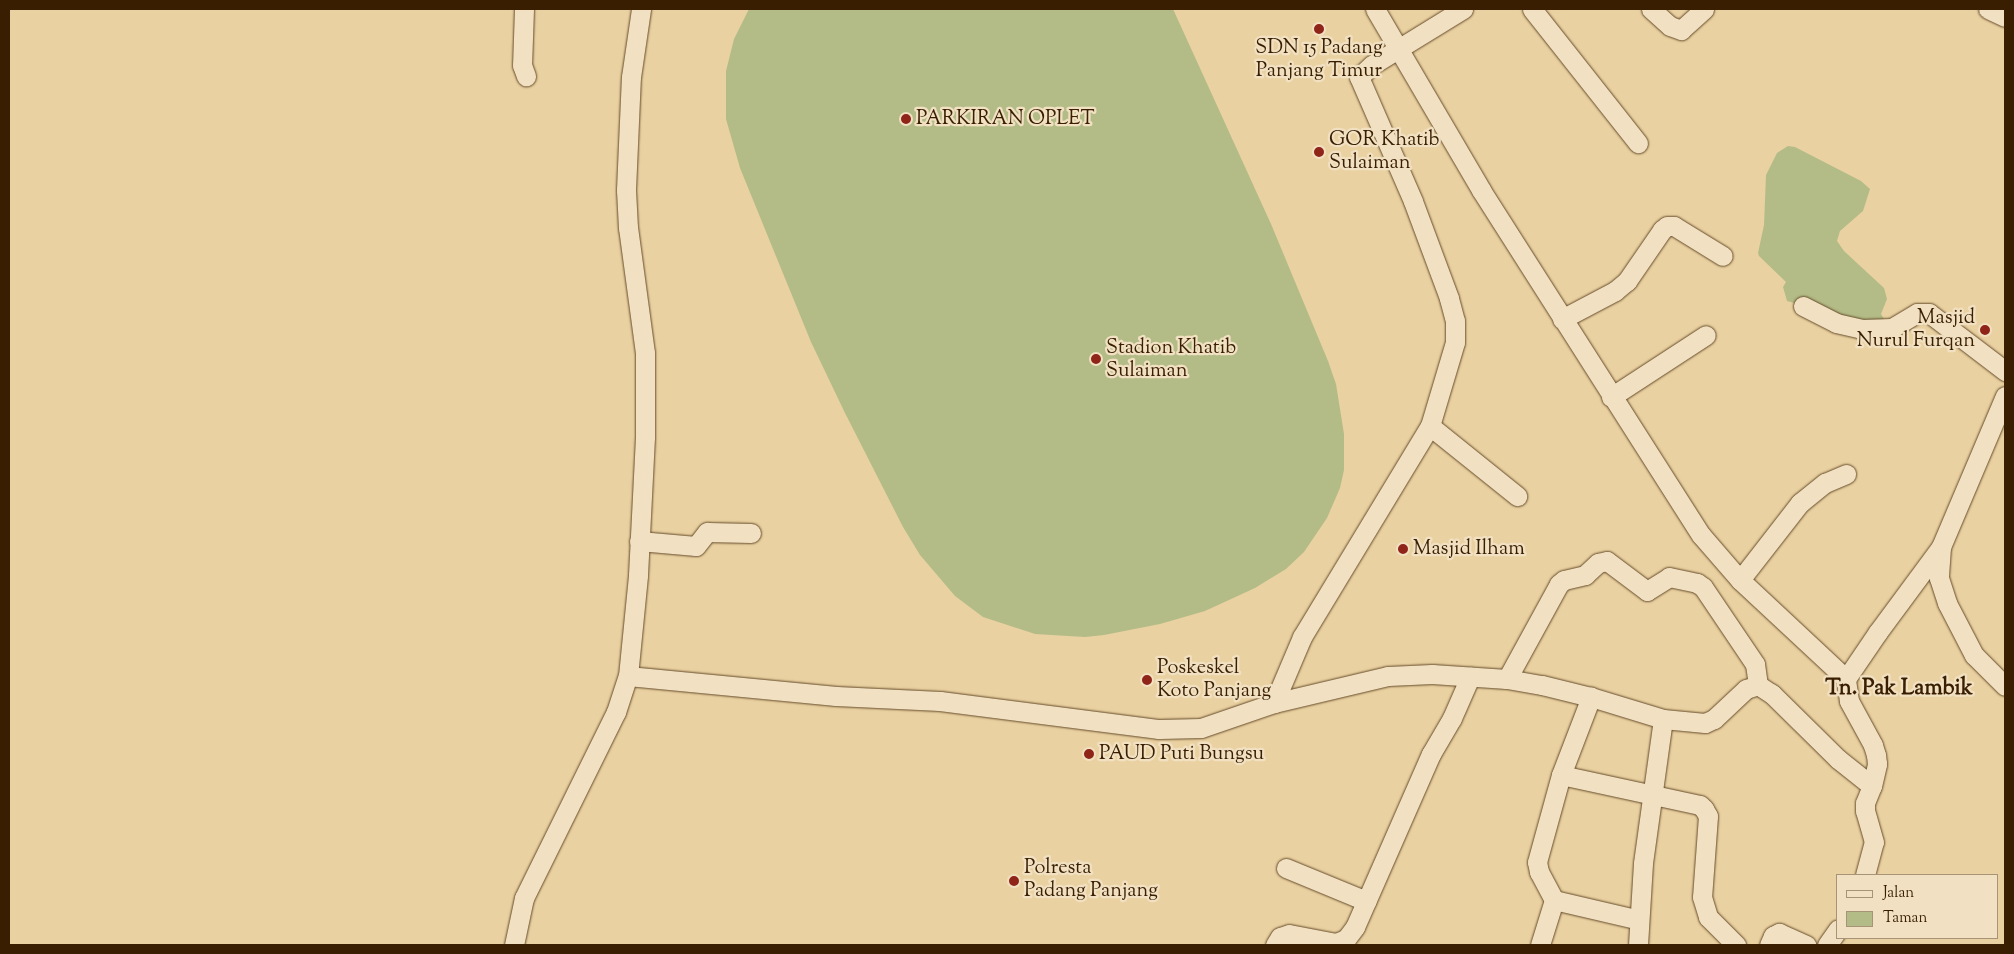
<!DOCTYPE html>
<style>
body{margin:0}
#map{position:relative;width:2014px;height:954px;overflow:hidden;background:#ead1a1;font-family:"Sorts Mill Goudy",serif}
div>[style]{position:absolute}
.green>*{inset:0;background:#b3bc87}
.roads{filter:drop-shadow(0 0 1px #654b2a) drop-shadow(0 0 1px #654b2a)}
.minor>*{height:19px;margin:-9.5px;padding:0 9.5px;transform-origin:9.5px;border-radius:9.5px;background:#f1e1c2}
.dots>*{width:14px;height:14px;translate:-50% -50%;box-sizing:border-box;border:2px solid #f1e1c2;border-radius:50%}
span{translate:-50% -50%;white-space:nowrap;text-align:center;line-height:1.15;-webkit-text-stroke:4.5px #f1e1c2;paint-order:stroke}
.poi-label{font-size:20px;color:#391e02}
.left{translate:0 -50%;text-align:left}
.right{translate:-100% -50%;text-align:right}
.quarter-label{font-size:22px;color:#391e02;font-weight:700}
.frame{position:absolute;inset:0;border:10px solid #391e02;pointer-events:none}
.legend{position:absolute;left:1836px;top:874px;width:162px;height:65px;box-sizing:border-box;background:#f1e1c2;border:1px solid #a79375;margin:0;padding:6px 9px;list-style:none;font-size:15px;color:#391e02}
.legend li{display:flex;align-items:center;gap:10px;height:25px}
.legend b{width:25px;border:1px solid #a79375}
</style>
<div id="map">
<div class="green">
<div style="clip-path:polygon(749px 9px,1173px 9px,1271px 224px,1328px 361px,1336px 384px,1344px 434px,1344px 470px,1340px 488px,1327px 518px,1304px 552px,1286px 569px,1255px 588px,1205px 611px,1160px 624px,1104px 635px,1085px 637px,1035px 634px,983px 617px,955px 596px,920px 555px,903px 527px,845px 413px,811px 342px,740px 168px,726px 119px,726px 71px,734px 39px)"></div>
<div style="clip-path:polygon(1788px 146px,1795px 147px,1861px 181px,1870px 189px,1863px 211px,1840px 231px,1837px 241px,1844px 251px,1884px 288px,1887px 299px,1881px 314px,1888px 326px,1882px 328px,1787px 301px,1783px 287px,1786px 282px,1759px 256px,1758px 253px,1764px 225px,1766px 175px,1777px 153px)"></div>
</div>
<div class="roads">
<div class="minor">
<div style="left:524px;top:9px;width:56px;rotate:92deg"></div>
<div style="left:522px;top:65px;width:12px;rotate:70deg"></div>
<div style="left:1375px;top:9px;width:210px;rotate:59.6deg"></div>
<div style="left:1481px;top:190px;width:409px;rotate:57.5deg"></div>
<div style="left:1701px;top:535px;width:60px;rotate:49.1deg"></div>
<div style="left:1740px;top:580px;width:145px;rotate:43deg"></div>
<div style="left:1532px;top:9px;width:171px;rotate:51.7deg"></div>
<div style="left:1651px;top:9px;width:25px;rotate:42deg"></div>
<div style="left:1670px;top:26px;width:12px;rotate:20deg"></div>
<div style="left:1681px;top:30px;width:31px;rotate:-42deg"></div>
<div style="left:1988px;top:9px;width:19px;rotate:25deg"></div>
<div style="left:1803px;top:306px;width:37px;rotate:27deg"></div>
<div style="left:1836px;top:323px;width:26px;rotate:13deg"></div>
<div style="left:1861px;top:329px;width:31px;rotate:-2deg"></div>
<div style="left:1892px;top:328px;width:29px;rotate:-31deg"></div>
<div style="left:1917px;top:313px;width:12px"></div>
<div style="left:1929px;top:313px;width:96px;rotate:37.3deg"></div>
<div style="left:1562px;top:319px;width:60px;rotate:-27.8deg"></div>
<div style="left:1615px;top:291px;width:16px;rotate:-40deg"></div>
<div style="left:1627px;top:281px;width:62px;rotate:-55.5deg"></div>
<div style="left:1662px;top:230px;width:6px;rotate:-39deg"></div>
<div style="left:1667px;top:226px;width:7px"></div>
<div style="left:1674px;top:226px;width:57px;rotate:31.5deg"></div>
<div style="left:2005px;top:396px;width:164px;rotate:113deg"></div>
<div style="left:1941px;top:547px;width:31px;rotate:94deg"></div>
<div style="left:1939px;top:578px;width:26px;rotate:72deg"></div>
<div style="left:1947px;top:603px;width:59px;rotate:62.6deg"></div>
<div style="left:1974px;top:655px;width:44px;rotate:45deg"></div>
<div style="left:1611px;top:397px;width:113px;rotate:-33.1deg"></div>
<div style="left:1430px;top:426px;width:112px;rotate:38.8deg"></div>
<div style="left:639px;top:541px;width:57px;rotate:5deg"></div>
<div style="left:696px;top:546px;width:18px;rotate:-52deg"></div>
<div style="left:707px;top:532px;width:44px;rotate:1.3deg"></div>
<div style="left:1740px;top:580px;width:98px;rotate:-52.1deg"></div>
<div style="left:1800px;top:503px;width:32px;rotate:-39deg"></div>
<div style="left:1825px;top:483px;width:23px;rotate:-23deg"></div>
<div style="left:628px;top:676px;width:209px;rotate:5.5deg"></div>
<div style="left:836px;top:696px;width:104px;rotate:2.8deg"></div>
<div style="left:940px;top:701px;width:221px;rotate:7.3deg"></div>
<div style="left:1159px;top:729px;width:42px;rotate:-1.4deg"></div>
<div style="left:1201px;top:728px;width:77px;rotate:-18.9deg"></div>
<div style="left:1274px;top:703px;width:117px;rotate:-13.3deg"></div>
<div style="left:1388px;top:676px;width:44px;rotate:-2.6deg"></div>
<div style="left:1432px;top:674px;width:75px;rotate:3.8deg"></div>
<div style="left:1507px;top:679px;width:36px;rotate:10deg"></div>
<div style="left:1542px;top:685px;width:50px;rotate:13.8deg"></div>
<div style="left:1591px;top:697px;width:75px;rotate:17deg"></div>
<div style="left:1663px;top:719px;width:42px;rotate:5.4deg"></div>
<div style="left:1705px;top:723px;width:10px;rotate:-24deg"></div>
<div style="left:1714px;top:719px;width:44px;rotate:-43.2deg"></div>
<div style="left:1746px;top:689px;width:13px;rotate:-18deg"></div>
<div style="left:1758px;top:685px;width:17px;rotate:33deg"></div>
<div style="left:1772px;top:694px;width:93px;rotate:44.6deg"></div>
<div style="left:1838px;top:759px;width:43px;rotate:38.5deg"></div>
<div style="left:1872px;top:786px;width:23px;rotate:-77deg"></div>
<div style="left:1877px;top:764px;width:9px;rotate:-96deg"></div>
<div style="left:1876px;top:755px;width:10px;rotate:-107deg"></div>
<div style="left:1873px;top:745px;width:50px;rotate:-118.6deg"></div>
<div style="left:1849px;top:701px;width:22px;rotate:-98deg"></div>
<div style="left:1846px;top:679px;width:57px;rotate:-55.8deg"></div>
<div style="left:1878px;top:632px;width:106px;rotate:-53.5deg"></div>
<div style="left:1507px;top:679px;width:108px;rotate:-61.3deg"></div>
<div style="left:1559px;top:584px;width:6px;rotate:-39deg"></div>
<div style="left:1564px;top:580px;width:22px;rotate:-13deg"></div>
<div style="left:1585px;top:575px;width:18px;rotate:-43deg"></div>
<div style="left:1598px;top:563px;width:9px;rotate:-13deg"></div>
<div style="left:1607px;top:561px;width:50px;rotate:36.9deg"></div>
<div style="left:1647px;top:591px;width:26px;rotate:-32deg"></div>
<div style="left:1669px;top:577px;width:29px;rotate:12deg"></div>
<div style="left:1697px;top:583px;width:7px;rotate:34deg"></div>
<div style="left:1703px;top:587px;width:93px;rotate:56deg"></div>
<div style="left:1755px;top:664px;width:21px;rotate:82deg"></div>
<div style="left:1274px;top:703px;width:72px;rotate:-67deg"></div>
<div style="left:1302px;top:637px;width:247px;rotate:-58.8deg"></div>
<div style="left:1430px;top:426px;width:88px;rotate:-73.4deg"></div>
<div style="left:1455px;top:342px;width:21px;rotate:-90deg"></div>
<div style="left:1455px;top:321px;width:24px;rotate:-105deg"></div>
<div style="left:1449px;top:298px;width:103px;rotate:-110.4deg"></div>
<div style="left:1413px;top:201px;width:135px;rotate:-113.5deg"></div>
<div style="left:1359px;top:77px;width:18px;rotate:-43deg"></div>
<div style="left:1372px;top:65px;width:107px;rotate:-31.6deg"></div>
<div style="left:1561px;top:775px;width:142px;rotate:12.2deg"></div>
<div style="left:1700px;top:805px;width:6px;rotate:45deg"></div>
<div style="left:1704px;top:809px;width:8px;rotate:60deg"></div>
<div style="left:1708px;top:816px;width:81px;rotate:94.2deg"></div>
<div style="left:1702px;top:897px;width:21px;rotate:73deg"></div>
<div style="left:1708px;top:917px;width:40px;rotate:45deg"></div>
<div style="left:1286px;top:868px;width:87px;rotate:22.4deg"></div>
<div style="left:1865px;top:875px;width:34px;rotate:-75deg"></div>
<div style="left:1874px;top:842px;width:32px;rotate:-106deg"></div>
<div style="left:1865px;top:811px;width:8px;rotate:-90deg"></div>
<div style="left:1865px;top:803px;width:18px;rotate:-68deg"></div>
<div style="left:1554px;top:900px;width:87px;rotate:13.2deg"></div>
<div style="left:514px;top:945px;width:48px;rotate:-78deg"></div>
<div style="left:524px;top:898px;width:208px;rotate:-63.7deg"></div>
<div style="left:616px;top:712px;width:38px;rotate:-72deg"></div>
<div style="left:628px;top:676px;width:101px;rotate:-84.3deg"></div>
<div style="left:638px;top:575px;width:138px;rotate:-87.1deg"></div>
<div style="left:645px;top:437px;width:84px;rotate:-90deg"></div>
<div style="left:645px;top:353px;width:126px;rotate:-97.7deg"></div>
<div style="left:628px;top:228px;width:38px;rotate:-93deg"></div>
<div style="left:626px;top:190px;width:113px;rotate:-87.5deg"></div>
<div style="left:631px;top:77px;width:69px;rotate:-81.6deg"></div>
<div style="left:1275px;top:945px;width:9px;rotate:-58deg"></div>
<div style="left:1280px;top:937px;width:9px;rotate:-18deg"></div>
<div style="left:1289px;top:934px;width:48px;rotate:10.8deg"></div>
<div style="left:1336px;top:943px;width:11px;rotate:-22deg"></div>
<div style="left:1346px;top:939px;width:15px;rotate:-53deg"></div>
<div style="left:1355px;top:927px;width:189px;rotate:-66.3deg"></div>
<div style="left:1431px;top:754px;width:42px;rotate:-59.7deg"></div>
<div style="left:1452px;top:718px;width:45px;rotate:-66.3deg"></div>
<div style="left:1540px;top:945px;width:47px;rotate:-72.7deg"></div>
<div style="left:1554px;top:900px;width:32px;rotate:-118deg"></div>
<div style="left:1539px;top:872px;width:10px;rotate:-101deg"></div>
<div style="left:1537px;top:862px;width:90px;rotate:-74.6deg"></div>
<div style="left:1561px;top:775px;width:84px;rotate:-69deg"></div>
<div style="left:1638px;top:945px;width:82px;rotate:-86.5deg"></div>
<div style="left:1643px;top:863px;width:145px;rotate:-82.1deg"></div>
<div style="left:1769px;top:945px;width:10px;rotate:-66deg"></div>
<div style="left:1773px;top:936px;width:7px;rotate:-27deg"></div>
<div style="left:1779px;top:933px;width:30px;rotate:24deg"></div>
<div style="left:1827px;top:945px;width:19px;rotate:-55deg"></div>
</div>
</div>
<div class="dots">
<div style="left:1319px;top:29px;background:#8f2418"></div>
<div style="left:906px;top:119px;background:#8f2418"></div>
<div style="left:1319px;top:152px;background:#8f2418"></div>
<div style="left:1985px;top:330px;background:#8f2418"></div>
<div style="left:1096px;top:359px;background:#8f2418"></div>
<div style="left:1403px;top:549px;background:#8f2418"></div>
<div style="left:1147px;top:680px;background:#8f2418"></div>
<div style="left:1089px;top:754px;background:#8f2418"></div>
<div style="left:1014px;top:881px;background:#8f2418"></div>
</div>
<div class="poi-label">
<span style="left:1319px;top:60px">SDN 15 Padang<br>Panjang Timur</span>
<span class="left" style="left:916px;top:119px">PARKIRAN OPLET</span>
<span class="left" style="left:1329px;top:152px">GOR Khatib<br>Sulaiman</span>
<span class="right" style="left:1975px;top:330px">Masjid<br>Nurul Furqan</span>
<span class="left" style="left:1106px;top:360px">Stadion Khatib<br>Sulaiman</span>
<span class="left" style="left:1413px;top:549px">Masjid Ilham</span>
<span class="left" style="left:1157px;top:680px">Poskeskel<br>Koto Panjang</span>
<span class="left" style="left:1099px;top:754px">PAUD Puti Bungsu</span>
<span class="left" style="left:1024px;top:880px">Polresta<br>Padang Panjang</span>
</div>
<div class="quarter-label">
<span style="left:1899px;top:690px">Tn. Pak Lambik</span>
</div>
<div class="frame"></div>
<ul class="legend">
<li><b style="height:6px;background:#f1e1c2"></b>Jalan</li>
<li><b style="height:14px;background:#b3bc87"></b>Taman</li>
</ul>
</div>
